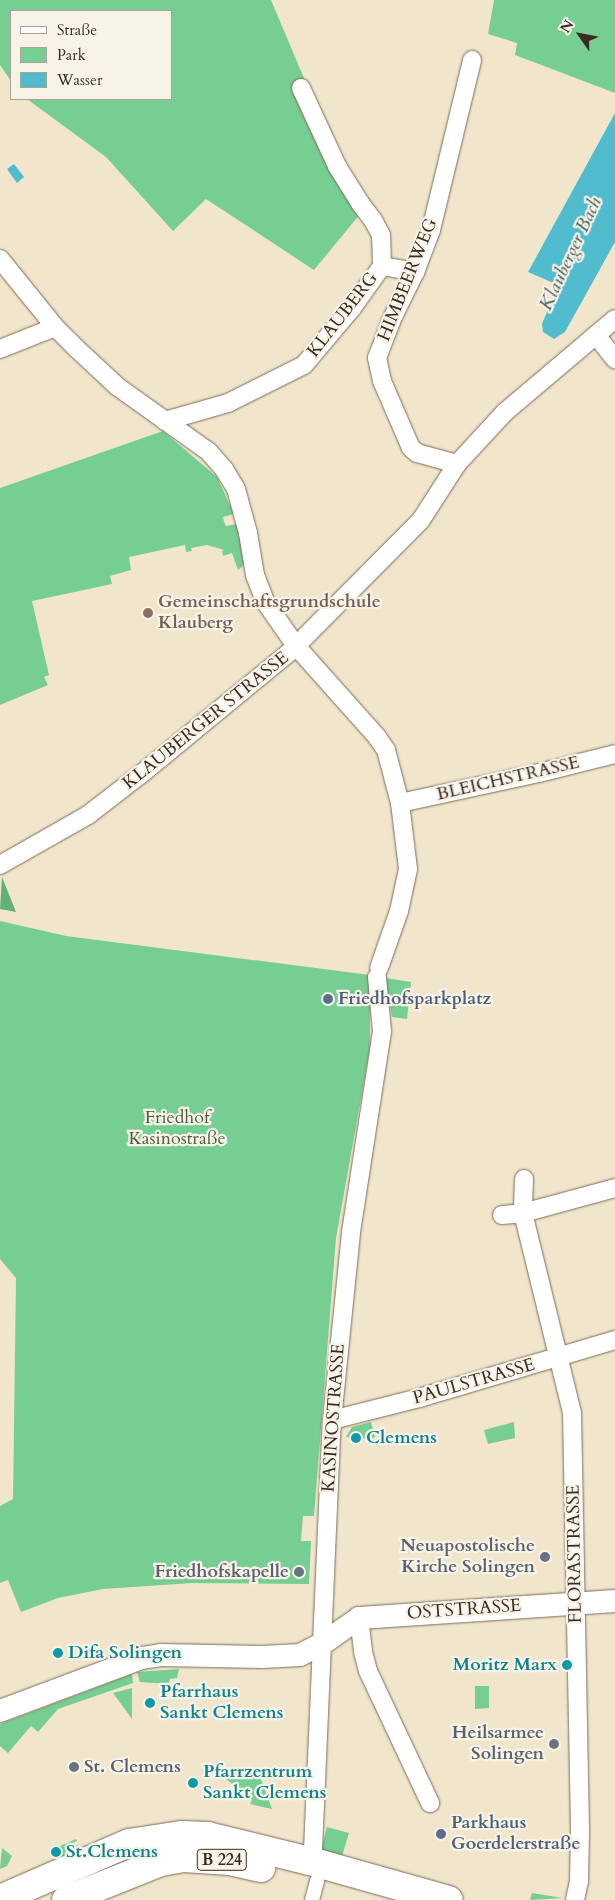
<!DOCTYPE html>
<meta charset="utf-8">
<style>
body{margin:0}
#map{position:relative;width:615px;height:1900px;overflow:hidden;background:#f1e6cc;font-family:Cardo,serif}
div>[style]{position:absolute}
.green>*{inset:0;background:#77ce92}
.forest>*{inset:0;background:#61b17c}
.water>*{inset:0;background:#51bcce}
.roads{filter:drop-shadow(0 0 1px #7b6c5b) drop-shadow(0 0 1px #7b6c5b)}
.pedestrian>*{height:14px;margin:-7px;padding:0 7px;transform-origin:7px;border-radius:7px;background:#fff}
.minor>*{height:18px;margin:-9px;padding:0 9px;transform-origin:9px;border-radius:9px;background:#fff}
.tertiary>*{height:22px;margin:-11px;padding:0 11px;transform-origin:11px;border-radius:11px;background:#fff}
.primary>*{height:28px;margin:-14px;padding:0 14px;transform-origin:14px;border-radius:14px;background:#fff}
.dots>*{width:14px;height:14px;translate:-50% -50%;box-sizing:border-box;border:2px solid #f7f3e8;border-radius:50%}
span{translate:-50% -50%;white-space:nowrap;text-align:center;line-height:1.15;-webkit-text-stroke:4.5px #f7f3e8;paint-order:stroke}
.shield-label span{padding:1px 4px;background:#f7f3e8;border:1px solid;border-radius:4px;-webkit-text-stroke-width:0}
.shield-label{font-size:16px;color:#3b2a1e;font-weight:700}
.street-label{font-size:18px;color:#3b2a1e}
.education-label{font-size:18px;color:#785e54;font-weight:700}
.left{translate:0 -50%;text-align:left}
.service-label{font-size:18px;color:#4e5e75;font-weight:700}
.park-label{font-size:18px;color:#4d5b41}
.culture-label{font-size:18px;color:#0d838f;font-weight:700}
.right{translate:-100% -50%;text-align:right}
.worship-label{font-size:18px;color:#5b616d;font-weight:700}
.water-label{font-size:19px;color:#425653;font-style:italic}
.legend{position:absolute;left:10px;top:10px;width:162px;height:90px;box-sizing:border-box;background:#f7f3e8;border:1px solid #aca397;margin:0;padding:6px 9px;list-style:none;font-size:15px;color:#3b2a1e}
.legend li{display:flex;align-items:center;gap:10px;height:25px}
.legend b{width:25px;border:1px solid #aca397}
.north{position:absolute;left:555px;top:10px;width:50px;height:50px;-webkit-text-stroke:4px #f7f3e8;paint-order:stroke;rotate:303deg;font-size:14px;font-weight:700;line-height:20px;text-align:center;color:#3b2a1e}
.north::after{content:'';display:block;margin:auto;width:18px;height:22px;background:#3b2a1e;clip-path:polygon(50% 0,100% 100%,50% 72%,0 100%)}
</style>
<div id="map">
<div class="green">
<div style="clip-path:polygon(0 0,271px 0,361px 213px,314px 270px,206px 199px,173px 231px,106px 157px,27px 99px,171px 99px,171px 11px,11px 11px,11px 81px,0 65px)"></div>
<div style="clip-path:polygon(494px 0,615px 0,615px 93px,515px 55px,517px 43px,488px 34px)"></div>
<div style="clip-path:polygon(163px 431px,217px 477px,234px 514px,223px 517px,224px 522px,226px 526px,237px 524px,245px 564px,238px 570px,232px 553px,223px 556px,222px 551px,224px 550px,207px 545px,191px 548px,192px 551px,186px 552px,185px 545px,129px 557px,131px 570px,110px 576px,112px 584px,32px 601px,49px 675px,44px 677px,48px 685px,0 705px,0 488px)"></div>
<div style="clip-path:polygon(0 921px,66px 936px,370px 975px,370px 1048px,336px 1238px,314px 1516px,303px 1516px,301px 1541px,311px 1541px,309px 1584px,192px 1583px,103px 1589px,58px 1598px,21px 1612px,8px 1580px,0 1583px,0 1506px,13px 1499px,16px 1278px,0 1259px)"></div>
<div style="clip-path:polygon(385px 978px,411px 982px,407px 1019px,392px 1017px)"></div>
<div style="clip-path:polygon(371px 1422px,375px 1437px,368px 1439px,346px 1437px,352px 1427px)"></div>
<div style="clip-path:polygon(514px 1422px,515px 1438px,488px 1444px,484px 1430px)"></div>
<div style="clip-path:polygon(179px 1669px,177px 1678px,170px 1679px,168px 1684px,140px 1682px,137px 1672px)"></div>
<div style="clip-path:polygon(132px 1674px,133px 1683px,58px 1709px,38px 1732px,31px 1726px,8px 1753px,0 1746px,0 1724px)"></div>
<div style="clip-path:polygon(475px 1686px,489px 1686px,489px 1708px,475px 1709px)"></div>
<div style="clip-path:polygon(132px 1688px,132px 1719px,113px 1693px)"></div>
<div style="clip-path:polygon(232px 1771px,261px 1779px,272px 1809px,250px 1804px,252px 1800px,226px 1779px)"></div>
<div style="clip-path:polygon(327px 1827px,349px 1833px,342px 1856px,321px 1850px)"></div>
<div style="clip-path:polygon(76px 1839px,77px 1841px,67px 1845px,69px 1848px,79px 1845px,80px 1849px,60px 1857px,51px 1850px)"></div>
<div style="clip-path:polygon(2px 1848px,12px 1856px,7px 1866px,0 1869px)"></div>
<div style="clip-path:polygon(532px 1893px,563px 1898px,530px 1900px)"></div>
</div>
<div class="forest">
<div style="clip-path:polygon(2px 877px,16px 912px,0 909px)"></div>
</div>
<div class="water">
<div style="clip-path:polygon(615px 113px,615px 242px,565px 332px,554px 339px,543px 332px,542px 324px,558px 285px,528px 272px)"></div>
<div style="clip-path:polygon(14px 164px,24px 177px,17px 183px,7px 169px)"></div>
</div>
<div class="roads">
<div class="pedestrian">
<div style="left:312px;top:1900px;width:20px;rotate:-75deg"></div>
</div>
<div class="minor">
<div style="left:301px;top:88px;width:86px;rotate:65.2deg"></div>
<div style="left:337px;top:166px;width:44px;rotate:58.1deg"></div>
<div style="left:360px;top:203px;width:21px;rotate:53deg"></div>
<div style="left:373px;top:220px;width:17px;rotate:62deg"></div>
<div style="left:381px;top:235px;width:31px;rotate:88deg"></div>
<div style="left:382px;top:266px;width:34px;rotate:10deg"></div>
<div style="left:0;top:259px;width:87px;rotate:51deg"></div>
<div style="left:55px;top:327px;width:30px;rotate:45deg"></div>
<div style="left:76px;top:348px;width:57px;rotate:42.9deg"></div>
<div style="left:118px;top:387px;width:112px;rotate:35.5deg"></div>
<div style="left:209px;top:452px;width:23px;rotate:49deg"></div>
<div style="left:224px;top:469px;width:23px;rotate:59deg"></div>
<div style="left:236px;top:489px;width:46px;rotate:74.7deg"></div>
<div style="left:248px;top:533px;width:43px;rotate:80.5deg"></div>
<div style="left:255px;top:575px;width:30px;rotate:69deg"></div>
<div style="left:266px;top:603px;width:52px;rotate:55.1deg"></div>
<div style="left:296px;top:646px;width:122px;rotate:48.3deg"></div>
<div style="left:377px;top:737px;width:16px;rotate:55deg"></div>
<div style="left:386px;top:750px;width:55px;rotate:75.2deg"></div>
<div style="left:400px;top:803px;width:66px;rotate:83.1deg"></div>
<div style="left:408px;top:869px;width:43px;rotate:102.1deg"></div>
<div style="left:399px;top:911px;width:60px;rotate:109.3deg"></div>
<div style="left:596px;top:335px;width:31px;rotate:52deg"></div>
<div style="left:0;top:349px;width:59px;rotate:-21.8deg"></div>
<div style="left:165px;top:421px;width:66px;rotate:-15.9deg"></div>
<div style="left:228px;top:403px;width:85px;rotate:-26.6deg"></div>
<div style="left:304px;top:365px;width:75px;rotate:-49.9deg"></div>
<div style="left:352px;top:308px;width:52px;rotate:-54.5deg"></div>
<div style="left:457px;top:464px;width:41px;rotate:-164.6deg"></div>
<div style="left:417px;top:453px;width:8px;rotate:-140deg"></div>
<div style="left:411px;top:448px;width:73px;rotate:-113.4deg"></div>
<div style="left:382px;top:381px;width:24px;rotate:-102deg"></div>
<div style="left:377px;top:358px;width:40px;rotate:-69deg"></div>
<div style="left:391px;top:321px;width:55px;rotate:-63.9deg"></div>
<div style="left:415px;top:272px;width:45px;rotate:-69.1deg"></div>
<div style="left:431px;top:230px;width:175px;rotate:-76.4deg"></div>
<div style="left:400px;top:803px;width:142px;rotate:-12.2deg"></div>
<div style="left:539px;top:773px;width:78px;rotate:-14deg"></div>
<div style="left:0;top:865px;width:101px;rotate:-29.6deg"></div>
<div style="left:88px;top:815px;width:66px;rotate:-37.6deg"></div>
<div style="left:140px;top:775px;width:194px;rotate:-39.4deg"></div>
<div style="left:290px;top:652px;width:186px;rotate:-45.2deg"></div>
<div style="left:421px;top:520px;width:67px;rotate:-57.3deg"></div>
<div style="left:457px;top:464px;width:71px;rotate:-47.3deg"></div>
<div style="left:505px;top:412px;width:144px;rotate:-40.2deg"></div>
<div style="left:524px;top:1179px;width:34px;rotate:92deg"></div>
<div style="left:523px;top:1213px;width:205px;rotate:76.2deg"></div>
<div style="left:572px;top:1412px;width:421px;rotate:88.9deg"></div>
<div style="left:580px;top:1833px;width:48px;rotate:91.2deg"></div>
<div style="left:579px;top:1881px;width:19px;rotate:102deg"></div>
<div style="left:502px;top:1215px;width:21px;rotate:-5deg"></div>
<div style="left:523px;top:1213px;width:95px;rotate:-15.2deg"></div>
<div style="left:332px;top:1420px;width:90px;rotate:-14.2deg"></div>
<div style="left:419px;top:1398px;width:204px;rotate:-16.5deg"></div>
<div style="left:359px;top:1618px;width:34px;rotate:83deg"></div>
<div style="left:363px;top:1652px;width:20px;rotate:75deg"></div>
<div style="left:368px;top:1671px;width:146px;rotate:64.8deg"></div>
<div style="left:310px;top:1861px;width:11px;rotate:-75deg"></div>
<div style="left:313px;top:1850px;width:430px;rotate:-87.5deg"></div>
<div style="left:332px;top:1420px;width:189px;rotate:-84.2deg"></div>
<div style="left:351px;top:1232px;width:203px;rotate:-81.2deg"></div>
<div style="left:382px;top:1031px;width:54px;rotate:-95.3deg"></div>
</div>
<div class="tertiary">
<div style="left:0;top:1711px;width:152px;rotate:-20.5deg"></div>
<div style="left:142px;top:1658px;width:19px;rotate:-9deg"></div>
<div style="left:161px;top:1655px;width:101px;rotate:1.1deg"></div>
<div style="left:262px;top:1657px;width:38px;rotate:-3deg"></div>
<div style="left:300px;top:1655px;width:25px;rotate:-27deg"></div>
<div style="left:322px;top:1644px;width:45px;rotate:-35.1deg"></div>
<div style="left:359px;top:1618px;width:257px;rotate:-3.8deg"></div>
</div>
<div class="primary">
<div style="left:0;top:1899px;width:141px;rotate:-23.5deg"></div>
<div style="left:129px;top:1843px;width:54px;rotate:-8.6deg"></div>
<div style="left:182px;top:1835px;width:26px;rotate:2deg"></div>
<div style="left:208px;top:1836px;width:105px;rotate:13.8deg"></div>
<div style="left:310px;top:1861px;width:144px;rotate:15.7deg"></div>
<div style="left:66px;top:1900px;width:102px;rotate:-21.8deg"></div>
<div style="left:161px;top:1862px;width:23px;rotate:-10deg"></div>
<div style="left:184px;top:1858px;width:46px;rotate:3.7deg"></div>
<div style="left:230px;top:1861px;width:32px;rotate:13deg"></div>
</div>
</div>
<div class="dots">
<div style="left:148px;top:613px;background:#8d6e63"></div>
<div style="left:328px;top:999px;background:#5c6f8a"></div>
<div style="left:356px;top:1438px;background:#0f9aa8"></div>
<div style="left:545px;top:1557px;background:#6b7280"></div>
<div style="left:299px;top:1572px;background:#6b7280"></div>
<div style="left:58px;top:1653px;background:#0f9aa8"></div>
<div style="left:567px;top:1665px;background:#0f9aa8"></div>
<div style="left:150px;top:1703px;background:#0f9aa8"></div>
<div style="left:554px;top:1744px;background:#6b7280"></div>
<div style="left:74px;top:1767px;background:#6b7280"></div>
<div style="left:193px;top:1783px;background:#0f9aa8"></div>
<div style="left:441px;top:1834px;background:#5c6f8a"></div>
<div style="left:56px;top:1852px;background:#0f9aa8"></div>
</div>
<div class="shield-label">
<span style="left:222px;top:1860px">B 224</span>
</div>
<div class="street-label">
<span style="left:408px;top:280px;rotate:-68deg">HIMBEERWEG</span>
<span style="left:343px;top:315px;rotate:-52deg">KLAUBERG</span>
<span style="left:206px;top:721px;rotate:-39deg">KLAUBERGER STRASSE</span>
<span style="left:508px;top:779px;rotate:-13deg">BLEICHSTRASSE</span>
<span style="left:474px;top:1382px;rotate:-16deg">PAULSTRASSE</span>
<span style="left:334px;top:1418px;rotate:-86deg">KASINOSTRASSE</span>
<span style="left:575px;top:1554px;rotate:-91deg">FLORASTRASSE</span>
<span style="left:464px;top:1610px;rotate:-4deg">OSTSTRASSE</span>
</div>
<div class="education-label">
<span class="left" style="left:158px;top:613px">Gemeinschaftsgrundschule<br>Klauberg</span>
</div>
<div class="service-label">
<span class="left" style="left:338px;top:999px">Friedhofsparkplatz</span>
<span class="left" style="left:451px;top:1834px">Parkhaus<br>Goerdelerstraße</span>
</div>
<div class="park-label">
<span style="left:177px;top:1129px">Friedhof<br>Kasinostraße</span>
</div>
<div class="culture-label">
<span class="left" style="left:366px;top:1438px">Clemens</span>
<span class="left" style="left:68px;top:1653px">Difa Solingen</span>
<span class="right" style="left:557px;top:1665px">Moritz Marx</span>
<span class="left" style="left:160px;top:1703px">Pfarrhaus<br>Sankt Clemens</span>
<span class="left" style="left:203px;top:1783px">Pfarrzentrum<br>Sankt Clemens</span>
<span class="left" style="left:66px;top:1852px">St.Clemens</span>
</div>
<div class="worship-label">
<span class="right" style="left:535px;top:1557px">Neuapostolische<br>Kirche Solingen</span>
<span class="right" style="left:289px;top:1572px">Friedhofskapelle</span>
<span class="right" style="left:544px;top:1744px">Heilsarmee<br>Solingen</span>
<span class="left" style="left:84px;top:1767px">St. Clemens</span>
</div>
<div class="water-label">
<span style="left:571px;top:254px;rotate:-65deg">Klauberger Bach</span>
</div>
<ul class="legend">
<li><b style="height:6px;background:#fff"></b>Straße</li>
<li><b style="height:14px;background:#77ce92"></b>Park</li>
<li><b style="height:14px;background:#51bcce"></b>Wasser</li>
</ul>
<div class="north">N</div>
</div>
